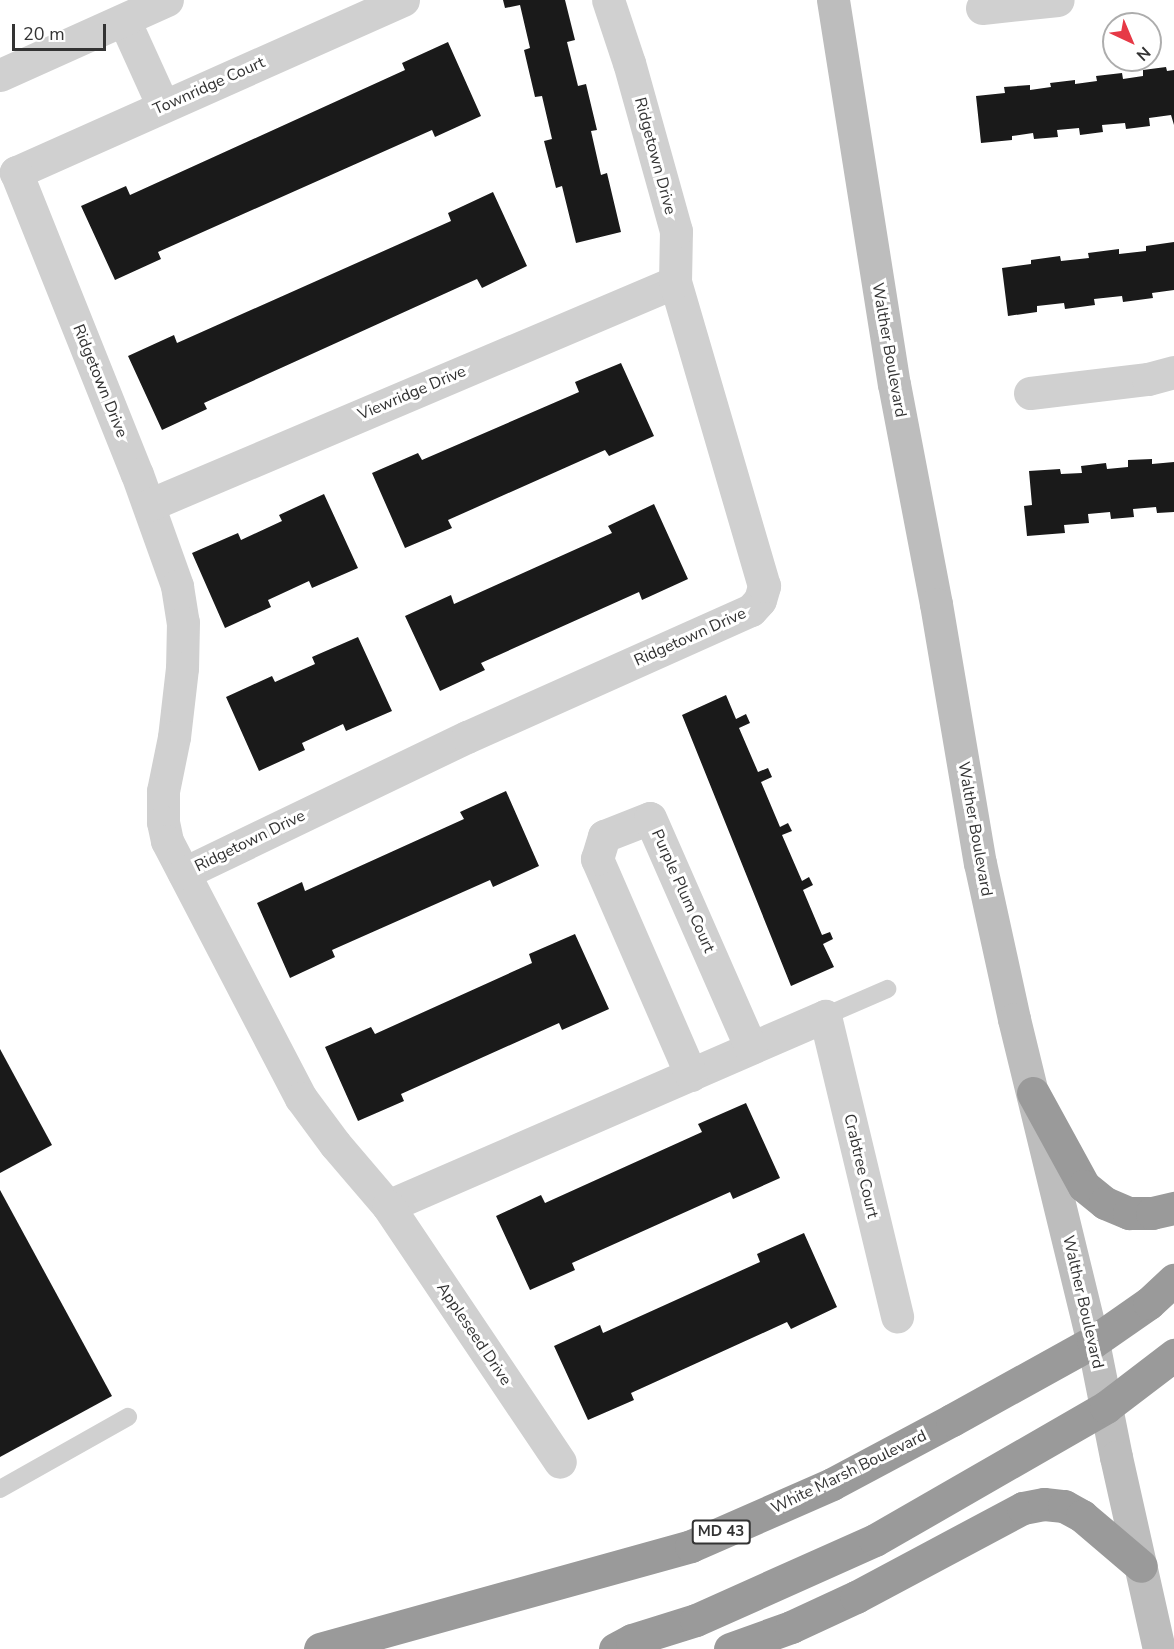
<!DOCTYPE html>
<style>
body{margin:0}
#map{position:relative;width:1174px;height:1649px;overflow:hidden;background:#fff;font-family:"Nunito Sans",sans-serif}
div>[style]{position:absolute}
.building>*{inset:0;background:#1a1a1a}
.lane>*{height:18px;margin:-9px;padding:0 9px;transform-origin:9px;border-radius:9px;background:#d0d0d0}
.street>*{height:33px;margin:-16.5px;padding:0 16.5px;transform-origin:16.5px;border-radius:16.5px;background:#d0d0d0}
.secondary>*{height:33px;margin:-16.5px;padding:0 16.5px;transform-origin:16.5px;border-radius:16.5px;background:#bdbdbd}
.highway>*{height:33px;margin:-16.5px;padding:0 16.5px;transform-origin:16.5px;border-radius:16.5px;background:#9a9a9a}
span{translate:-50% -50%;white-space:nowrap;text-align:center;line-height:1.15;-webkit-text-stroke:6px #fff;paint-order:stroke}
.shield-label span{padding:2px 4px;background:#fff;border:2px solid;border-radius:4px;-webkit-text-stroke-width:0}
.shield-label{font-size:15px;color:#333;font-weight:700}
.street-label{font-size:16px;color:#333}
.north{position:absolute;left:1102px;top:12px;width:60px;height:60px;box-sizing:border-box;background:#fff;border:2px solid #adadad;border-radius:50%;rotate:136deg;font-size:16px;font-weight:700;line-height:24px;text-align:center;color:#333}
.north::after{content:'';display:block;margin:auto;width:21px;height:27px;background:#e63946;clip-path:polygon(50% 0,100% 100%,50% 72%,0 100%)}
.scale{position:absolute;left:12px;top:24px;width:94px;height:27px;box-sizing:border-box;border:3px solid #333;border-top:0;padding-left:8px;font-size:18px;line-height:21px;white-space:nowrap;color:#333;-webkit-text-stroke:4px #fff;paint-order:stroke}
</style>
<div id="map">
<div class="building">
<div style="clip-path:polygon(503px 0,565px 0,575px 40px,567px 42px,578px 86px,586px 84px,597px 130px,591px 131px,601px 175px,607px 173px,621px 232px,576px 243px,562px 186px,556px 188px,544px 141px,552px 139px,542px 96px,535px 97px,524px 50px,530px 48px,520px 5px,505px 8px)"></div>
<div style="clip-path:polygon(448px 42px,481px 116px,435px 137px,432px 130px,158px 252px,161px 259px,115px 280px,81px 206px,126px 186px,130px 195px,405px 70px,402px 63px)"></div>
<div style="clip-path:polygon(1166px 67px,1167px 71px,1174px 70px,1174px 125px,1171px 115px,1149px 118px,1150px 126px,1126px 129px,1125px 123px,1102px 125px,1103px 132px,1080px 135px,1079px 128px,1057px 130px,1058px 137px,1034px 139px,1033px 133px,1012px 136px,1012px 140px,981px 143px,976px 96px,1005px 93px,1004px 87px,1030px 85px,1030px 90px,1051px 87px,1050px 83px,1075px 80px,1075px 84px,1097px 81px,1096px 76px,1122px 73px,1123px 79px,1143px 76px,1143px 70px)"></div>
<div style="clip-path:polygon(493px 192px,527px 266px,482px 288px,477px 279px,204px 403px,207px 409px,162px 430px,128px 356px,174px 335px,177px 343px,451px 221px,448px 213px)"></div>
<div style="clip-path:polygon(1174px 242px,1174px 290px,1152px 293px,1153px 298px,1123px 302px,1122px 296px,1094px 299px,1095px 305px,1065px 309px,1064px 303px,1037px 306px,1037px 312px,1008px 316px,1002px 268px,1031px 264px,1031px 260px,1060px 256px,1061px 261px,1089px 258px,1088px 253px,1119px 249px,1119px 254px,1146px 251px,1146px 246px)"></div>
<div style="clip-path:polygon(621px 363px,654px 436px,609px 456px,605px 450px,448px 520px,452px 528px,405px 548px,372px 473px,418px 453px,422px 460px,579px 392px,575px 382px)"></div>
<div style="clip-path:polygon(1152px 459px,1152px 464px,1174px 462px,1174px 512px,1157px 513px,1156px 507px,1133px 509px,1134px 517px,1111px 519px,1110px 512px,1088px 514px,1089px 523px,1064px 525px,1065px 533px,1027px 536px,1024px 506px,1032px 505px,1029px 471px,1060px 469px,1061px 474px,1082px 473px,1081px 466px,1106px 463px,1107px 469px,1128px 467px,1128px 460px)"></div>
<div style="clip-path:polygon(324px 494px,358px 568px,312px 588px,309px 581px,268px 600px,271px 607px,225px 628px,192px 553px,238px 533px,241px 540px,282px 521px,279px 515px)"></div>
<div style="clip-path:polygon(654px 504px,688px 579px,642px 600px,639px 592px,481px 663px,485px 670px,440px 691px,405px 616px,451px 595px,454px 604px,612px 533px,608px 526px)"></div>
<div style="clip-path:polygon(358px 637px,392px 711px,346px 731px,343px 724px,302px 743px,305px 750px,259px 771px,226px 697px,272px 676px,275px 682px,315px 664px,312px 657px)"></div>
<div style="clip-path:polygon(726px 695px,736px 719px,746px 714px,750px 723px,739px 728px,758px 772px,768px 768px,772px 777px,761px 782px,780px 827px,788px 823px,792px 831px,782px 835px,802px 881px,809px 877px,813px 885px,803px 890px,822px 935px,830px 932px,833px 939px,823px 944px,834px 967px,791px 986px,682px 715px)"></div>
<div style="clip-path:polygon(506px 791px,539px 866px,493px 887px,490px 880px,332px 950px,335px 957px,290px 978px,257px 903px,302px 882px,305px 891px,464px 819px,460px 812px)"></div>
<div style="clip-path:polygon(575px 934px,609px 1009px,562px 1030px,559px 1023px,401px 1094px,404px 1101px,358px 1121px,325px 1047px,371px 1027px,375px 1034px,532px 963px,529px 954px)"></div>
<div style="clip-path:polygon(0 1049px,52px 1145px,0 1173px)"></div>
<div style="clip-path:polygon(746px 1103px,780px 1178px,733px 1199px,730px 1192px,572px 1263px,575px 1270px,530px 1290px,496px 1216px,541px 1195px,545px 1203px,702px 1132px,698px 1124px)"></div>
<div style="clip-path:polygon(0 1190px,112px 1396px,0 1457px)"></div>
<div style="clip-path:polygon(804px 1233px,837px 1307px,791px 1329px,787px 1322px,631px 1393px,634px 1400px,588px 1420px,554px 1346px,600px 1325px,603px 1333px,760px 1262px,757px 1254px)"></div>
</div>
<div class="lane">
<div style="left:825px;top:1016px;width:68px;rotate:-23.5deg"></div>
<div style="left:0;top:1489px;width:147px;rotate:-29.4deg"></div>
</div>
<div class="street">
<div style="left:403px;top:0;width:424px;rotate:156deg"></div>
<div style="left:16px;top:172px;width:325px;rotate:68.2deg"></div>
<div style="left:137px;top:474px;width:119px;rotate:70.3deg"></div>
<div style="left:177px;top:586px;width:36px;rotate:81deg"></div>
<div style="left:183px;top:622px;width:46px;rotate:91.2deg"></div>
<div style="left:182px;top:668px;width:69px;rotate:96.6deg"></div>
<div style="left:174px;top:737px;width:55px;rotate:101.5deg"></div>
<div style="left:163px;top:791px;width:31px;rotate:90deg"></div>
<div style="left:163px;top:822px;width:19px;rotate:78deg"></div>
<div style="left:167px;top:841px;width:290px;rotate:62.5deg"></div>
<div style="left:301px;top:1098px;width:57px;rotate:53.5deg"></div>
<div style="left:335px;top:1144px;width:82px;rotate:49.5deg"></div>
<div style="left:388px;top:1206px;width:477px;rotate:-23.5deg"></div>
<div style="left:825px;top:1016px;width:309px;rotate:76.5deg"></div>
<div style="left:982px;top:8px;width:76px;rotate:-6deg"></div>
<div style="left:124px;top:20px;width:94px;rotate:65.6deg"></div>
<div style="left:0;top:75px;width:183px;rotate:-24.2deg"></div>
<div style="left:1030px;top:393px;width:119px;rotate:-6.8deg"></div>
<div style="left:1148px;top:379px;width:27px;rotate:-15deg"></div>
<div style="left:149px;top:505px;width:571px;rotate:-22.97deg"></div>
<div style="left:184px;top:873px;width:314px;rotate:-25.7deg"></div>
<div style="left:467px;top:737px;width:311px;rotate:-24.1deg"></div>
<div style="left:751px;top:610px;width:13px;rotate:-48deg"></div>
<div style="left:760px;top:600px;width:15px;rotate:-74deg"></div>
<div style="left:764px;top:586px;width:317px;rotate:-106.3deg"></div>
<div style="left:675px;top:282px;width:51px;rotate:-88.9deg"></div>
<div style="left:676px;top:231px;width:174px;rotate:-105.6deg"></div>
<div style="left:629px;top:63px;width:66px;rotate:-108.4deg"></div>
<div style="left:691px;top:1075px;width:236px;rotate:-113.5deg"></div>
<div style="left:597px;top:859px;width:24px;rotate:-73deg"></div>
<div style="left:604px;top:836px;width:49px;rotate:-21.4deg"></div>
<div style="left:650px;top:818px;width:251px;rotate:66.3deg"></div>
<div style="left:388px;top:1206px;width:308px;rotate:56.1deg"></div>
</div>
<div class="secondary">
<div style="left:833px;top:0;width:389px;rotate:81deg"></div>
<div style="left:894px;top:384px;width:224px;rotate:79.2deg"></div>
<div style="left:936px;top:604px;width:263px;rotate:80.4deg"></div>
<div style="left:980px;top:863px;width:160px;rotate:77.7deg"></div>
<div style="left:1014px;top:1019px;width:333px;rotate:76.3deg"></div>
<div style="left:1093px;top:1342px;width:117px;rotate:78.7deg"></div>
<div style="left:1116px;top:1457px;width:197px;rotate:77.4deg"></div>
</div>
<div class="highway">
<div style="left:1033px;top:1093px;width:106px;rotate:61.3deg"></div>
<div style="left:1084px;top:1186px;width:27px;rotate:39deg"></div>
<div style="left:1105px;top:1203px;width:26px;rotate:23deg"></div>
<div style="left:1129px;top:1213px;width:23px"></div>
<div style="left:1152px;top:1213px;width:23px;rotate:-13deg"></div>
<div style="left:320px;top:1649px;width:385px;rotate:-15.5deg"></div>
<div style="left:691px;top:1546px;width:154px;rotate:-23.7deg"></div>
<div style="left:832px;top:1484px;width:136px;rotate:-28.1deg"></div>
<div style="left:952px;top:1420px;width:161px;rotate:-29deg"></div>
<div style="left:1093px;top:1342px;width:68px;rotate:-34.9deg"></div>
<div style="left:1149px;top:1303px;width:34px;rotate:-43deg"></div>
<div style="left:615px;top:1649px;width:19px;rotate:-28deg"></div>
<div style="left:632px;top:1640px;width:67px;rotate:-17.4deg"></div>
<div style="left:696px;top:1620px;width:196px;rotate:-24.1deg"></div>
<div style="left:875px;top:1540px;width:267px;rotate:-29.9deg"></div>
<div style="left:1106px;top:1407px;width:86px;rotate:-37.4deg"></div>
<div style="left:730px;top:1649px;width:65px;rotate:-19.8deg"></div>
<div style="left:791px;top:1627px;width:72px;rotate:-24.8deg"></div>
<div style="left:856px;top:1597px;width:189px;rotate:-28.1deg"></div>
<div style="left:1023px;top:1508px;width:21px;rotate:-11deg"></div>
<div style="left:1044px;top:1504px;width:20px;rotate:6deg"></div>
<div style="left:1064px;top:1506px;width:21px;rotate:29deg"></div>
<div style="left:1082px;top:1516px;width:77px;rotate:40.3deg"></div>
</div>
<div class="shield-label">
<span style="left:721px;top:1532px">MD 43</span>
</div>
<div class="street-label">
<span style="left:209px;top:86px;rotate:-24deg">Townridge Court</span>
<span style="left:655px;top:156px;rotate:75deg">Ridgetown Drive</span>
<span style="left:889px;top:350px;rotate:80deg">Walther Boulevard</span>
<span style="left:100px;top:381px;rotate:68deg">Ridgetown Drive</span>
<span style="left:412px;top:393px;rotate:-23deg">Viewridge Drive</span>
<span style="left:690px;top:637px;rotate:-24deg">Ridgetown Drive</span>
<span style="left:975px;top:829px;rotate:80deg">Walther Boulevard</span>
<span style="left:250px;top:841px;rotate:-26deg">Ridgetown Drive</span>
<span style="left:683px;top:891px;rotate:66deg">Purple Plum Court</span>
<span style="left:861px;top:1166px;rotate:77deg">Crabtree Court</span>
<span style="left:1083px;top:1302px;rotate:77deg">Walther Boulevard</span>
<span style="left:474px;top:1334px;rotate:56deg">Appleseed Drive</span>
<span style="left:849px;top:1472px;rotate:-26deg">White Marsh Boulevard</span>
</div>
<div class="north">N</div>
<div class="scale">20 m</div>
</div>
